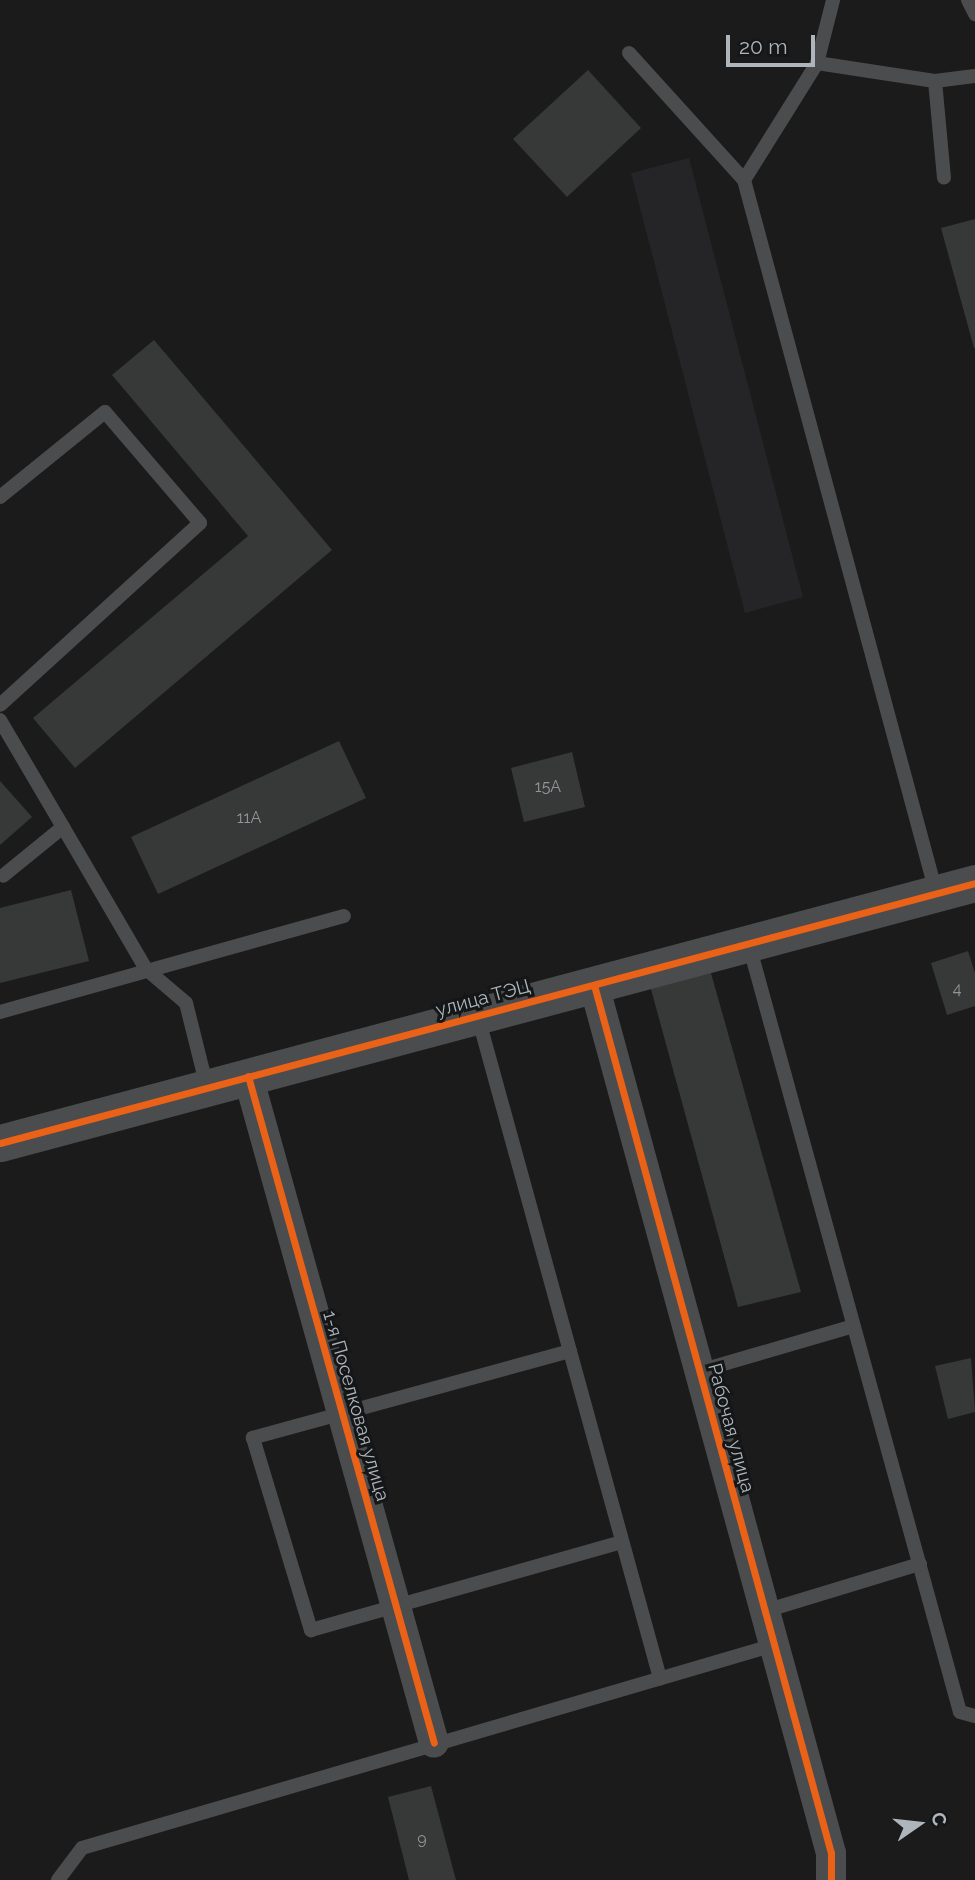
<!DOCTYPE html>
<meta charset="utf-8">
<style>
body{margin:0}
#map{position:relative;width:975px;height:1880px;overflow:hidden;background:#1b1b1b;font-family:Raleway,sans-serif}
div>[style]{position:absolute}
.built>*{inset:0;background:#252527}
.building>*{inset:0;background:#373838}
.service>*{height:14px;margin:-7px;padding:0 7px;transform-origin:7px;border-radius:7px;background:#4b4c4d}
.minor>*{height:30px;margin:-15px;padding:0 15px;transform-origin:15px;border-radius:15px;background:#4b4c4d}
.tertiary>*{height:37px;margin:-18.5px;padding:0 18.5px;transform-origin:18.5px;border-radius:18.5px;background:#4b4c4d}
.cycleway>*{height:7px;margin:-3.5px;padding:0 3.5px;transform-origin:3.5px;border-radius:3.5px;background:#ea6118}
span{translate:-50% -50%;white-space:nowrap;text-align:center;line-height:1.15;-webkit-text-stroke:6px #151618;paint-order:stroke}
.number-label{font-size:16px;color:#90969a}
.number-label span{-webkit-text-stroke-width:0}
.street-label{font-size:19px;color:#aeb6bb}
.north{position:absolute;left:884px;top:1789px;width:70px;height:70px;-webkit-text-stroke:5px #151618;paint-order:stroke;rotate:76deg;font-size:19px;font-weight:700;line-height:28px;text-align:center;color:#aeb6bb}
.north::after{content:'';display:block;margin:auto;width:24px;height:32px;background:#aeb6bb;clip-path:polygon(50% 0,100% 100%,50% 72%,0 100%)}
.scale{position:absolute;left:726px;top:35px;width:89px;height:32px;box-sizing:border-box;border:4px solid #aeb6bb;border-top:0;padding-left:9px;font-size:21px;line-height:24px;white-space:nowrap;color:#aeb6bb;-webkit-text-stroke:5px #151618;paint-order:stroke}
</style>
<div id="map">
<div class="built">
<div style="clip-path:polygon(689px 158px,803px 597px,745px 613px,631px 173px)"></div>
</div>
<div class="building">
<div style="clip-path:polygon(588px 70px,641px 128px,567px 197px,513px 139px)"></div>
<div style="clip-path:polygon(975px 219px,975px 348px,974px 348px,941px 228px)"></div>
<div style="clip-path:polygon(154px 340px,332px 550px,75px 768px,33px 718px,248px 536px,112px 375px)"></div>
<div style="clip-path:polygon(339px 741px,366px 798px,158px 894px,131px 837px)"></div>
<div style="clip-path:polygon(572px 752px,585px 807px,524px 822px,511px 768px)"></div>
<div style="clip-path:polygon(0 781px,32px 817px,0 845px)"></div>
<div style="clip-path:polygon(71px 890px,89px 961px,0 983px,0 908px)"></div>
<div style="clip-path:polygon(968px 951px,975px 973px,975px 1006px,947px 1015px,931px 963px)"></div>
<div style="clip-path:polygon(709px 966px,801px 1292px,738px 1307px,649px 982px)"></div>
<div style="clip-path:polygon(971px 1358px,975px 1412px,948px 1419px,935px 1366px)"></div>
<div style="clip-path:polygon(431px 1786px,456px 1880px,409px 1880px,388px 1797px)"></div>
</div>
<div class="service">
<div style="left:968px;top:0;width:16px;rotate:63deg"></div>
<div style="left:629px;top:53px;width:171px;rotate:47.8deg"></div>
<div style="left:744px;top:180px;width:737px;rotate:74.91deg"></div>
<div style="left:817px;top:63px;width:65px;rotate:-75.7deg"></div>
<div style="left:935px;top:81px;width:97px;rotate:84.7deg"></div>
<div style="left:744px;top:180px;width:138px;rotate:-58deg"></div>
<div style="left:817px;top:63px;width:119px;rotate:8.7deg"></div>
<div style="left:935px;top:81px;width:40px;rotate:-7.1deg"></div>
<div style="left:0;top:497px;width:135px;rotate:-39deg"></div>
<div style="left:105px;top:412px;width:146px;rotate:49.4deg"></div>
<div style="left:200px;top:523px;width:270px;rotate:137.7deg"></div>
<div style="left:0;top:720px;width:124px;rotate:59.5deg"></div>
<div style="left:63px;top:827px;width:77px;rotate:140.8deg"></div>
<div style="left:63px;top:827px;width:164px;rotate:59.7deg"></div>
<div style="left:146px;top:969px;width:52px;rotate:40.4deg"></div>
<div style="left:186px;top:1003px;width:87px;rotate:76deg"></div>
<div style="left:749px;top:945px;width:795px;rotate:74.62deg"></div>
<div style="left:960px;top:1712px;width:16px;rotate:15deg"></div>
<div style="left:0;top:1012px;width:357px;rotate:-15.6deg"></div>
<div style="left:478px;top:1017px;width:686px;rotate:74.61deg"></div>
<div style="left:570px;top:1351px;width:329px;rotate:164.7deg"></div>
<div style="left:253px;top:1438px;width:201px;rotate:73.2deg"></div>
<div style="left:311px;top:1630px;width:323px;rotate:-15.8deg"></div>
<div style="left:699px;top:1371px;width:161px;rotate:-16.2deg"></div>
<div style="left:765px;top:1611px;width:162px;rotate:-16.9deg"></div>
<div style="left:58px;top:1880px;width:40px;rotate:-53deg"></div>
<div style="left:82px;top:1848px;width:721px;rotate:-16.35deg"></div>
</div>
<div class="minor">
<div style="left:594px;top:985px;width:900px;rotate:74.73deg"></div>
<div style="left:831px;top:1853px;width:27px;rotate:90deg"></div>
<div style="left:248px;top:1076px;width:692px;rotate:74.42deg"></div>
</div>
<div class="tertiary">
<div style="left:0;top:1143px;width:1009px;rotate:-14.93deg"></div>
</div>
<div class="cycleway">
<div style="left:594px;top:985px;width:900px;rotate:74.73deg"></div>
<div style="left:831px;top:1853px;width:27px;rotate:90deg"></div>
<div style="left:248px;top:1076px;width:692px;rotate:74.42deg"></div>
<div style="left:0;top:1143px;width:1009px;rotate:-14.93deg"></div>
</div>
<div class="number-label">
<span style="left:548px;top:787px">15А</span>
<span style="left:249px;top:818px">11А</span>
<span style="left:957px;top:989px">4</span>
<span style="left:422px;top:1839px">9</span>
</div>
<div class="street-label">
<span style="left:483px;top:998px;rotate:-15deg">улица ТЭЦ</span>
<span style="left:356px;top:1406px;rotate:74deg">1-я Поселковая улица</span>
<span style="left:731px;top:1428px;rotate:75deg">Рабочая улица</span>
</div>
<div class="north">С</div>
<div class="scale">20 m</div>
</div>
